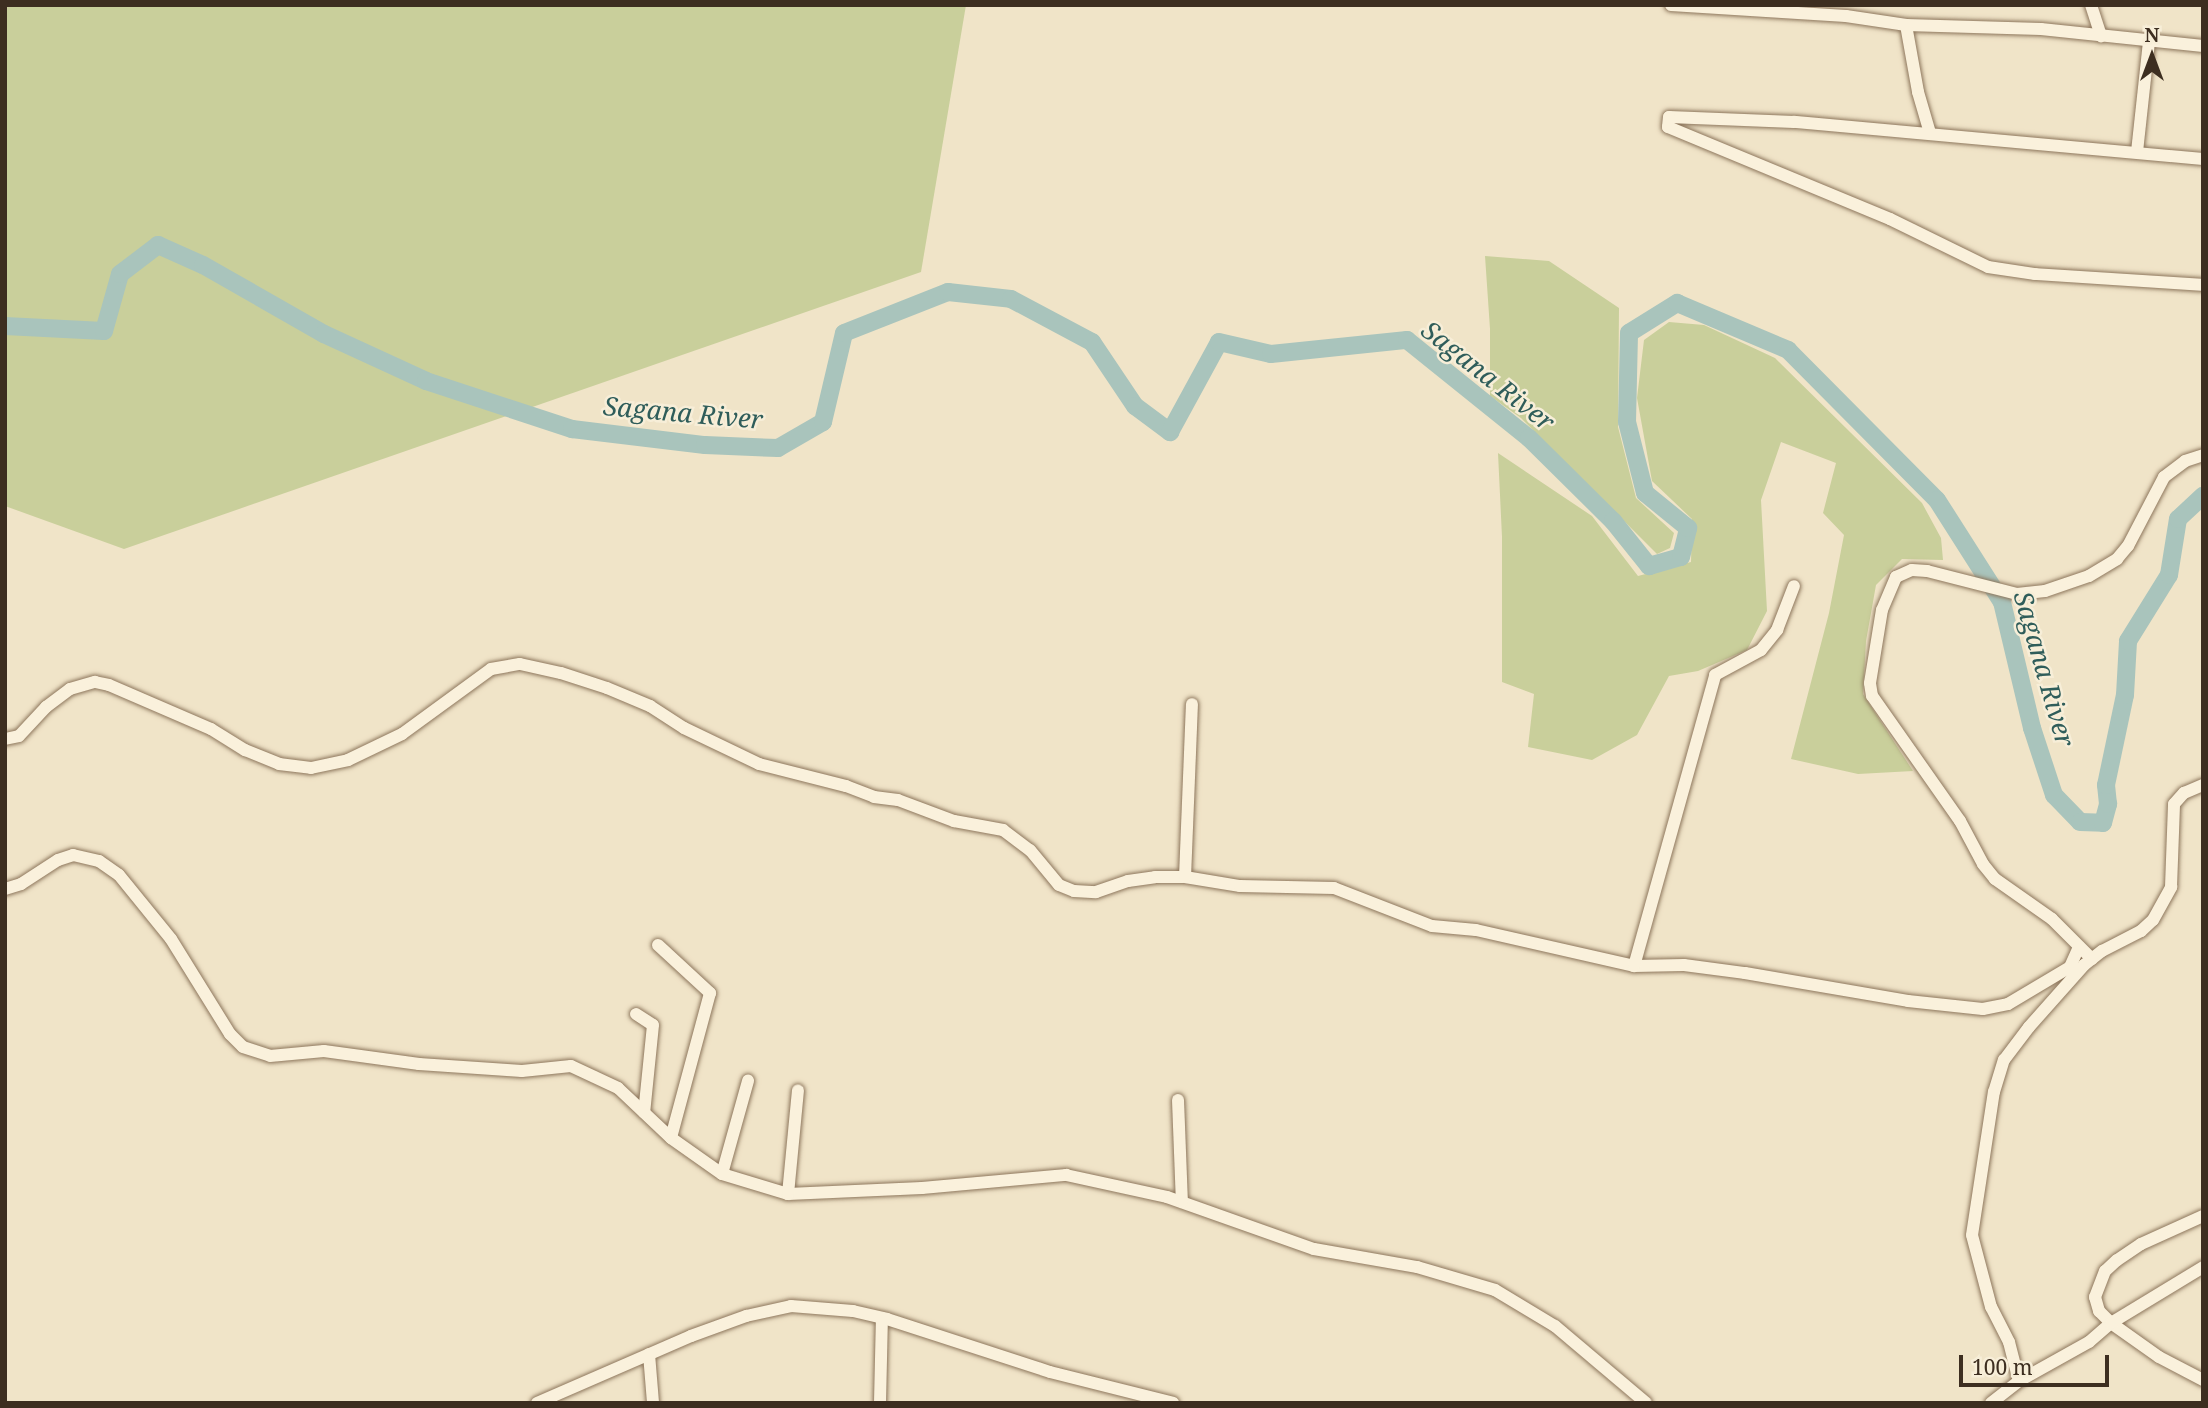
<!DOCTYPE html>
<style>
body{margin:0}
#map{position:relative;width:2208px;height:1408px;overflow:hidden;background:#f0e4c8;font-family:"Noto Serif",serif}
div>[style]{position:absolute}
.green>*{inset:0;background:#c9cf9b}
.river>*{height:18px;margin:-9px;padding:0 9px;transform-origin:9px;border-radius:9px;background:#a9c4bc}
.roads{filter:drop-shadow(0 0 2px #8d765c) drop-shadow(0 0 2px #8d765c)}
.minor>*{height:12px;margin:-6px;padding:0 6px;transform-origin:6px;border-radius:6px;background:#faf1dc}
span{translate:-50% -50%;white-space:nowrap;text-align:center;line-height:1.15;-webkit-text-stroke:5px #f7eed8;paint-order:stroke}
.water-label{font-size:26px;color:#2f5d5a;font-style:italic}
.frame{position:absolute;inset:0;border:7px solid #3d2e20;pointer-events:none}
.north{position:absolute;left:2117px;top:21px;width:70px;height:70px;-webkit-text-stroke:5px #f7eed8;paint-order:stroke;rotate:0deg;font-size:19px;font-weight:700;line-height:28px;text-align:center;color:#3d2e20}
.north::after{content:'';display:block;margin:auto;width:24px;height:32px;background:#3d2e20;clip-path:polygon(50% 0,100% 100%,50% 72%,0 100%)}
.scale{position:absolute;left:1959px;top:1355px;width:150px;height:32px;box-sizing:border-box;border:4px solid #3d2e20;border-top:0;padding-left:9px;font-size:21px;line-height:24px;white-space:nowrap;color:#3d2e20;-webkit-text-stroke:5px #f7eed8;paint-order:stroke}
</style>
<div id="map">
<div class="green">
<div style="clip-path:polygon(5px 5px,966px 5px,921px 272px,124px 549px,5px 506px)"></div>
<div style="clip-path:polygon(1485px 256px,1549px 261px,1619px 308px,1618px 427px,1636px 498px,1674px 533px,1670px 548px,1657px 554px,1521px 418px,1490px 396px,1490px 329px)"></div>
<div style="clip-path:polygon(1669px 322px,1704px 325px,1775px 358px,1922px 503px,1941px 538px,1943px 560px,1902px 559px,1876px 585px,1866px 641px,1863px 694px,1913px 771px,1858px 774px,1791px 759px,1829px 613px,1844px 535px,1823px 513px,1836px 463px,1781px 442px,1761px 500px,1767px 611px,1747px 650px,1698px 671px,1669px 676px,1637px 735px,1592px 760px,1528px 747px,1534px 694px,1502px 682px,1502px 537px,1498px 453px,1592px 516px,1638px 576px,1691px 562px,1692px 519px,1652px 481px,1637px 398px,1644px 340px)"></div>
</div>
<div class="river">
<div style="left:5px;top:326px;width:99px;rotate:2.9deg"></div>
<div style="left:104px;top:331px;width:59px;rotate:-74.3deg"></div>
<div style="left:120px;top:274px;width:48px;rotate:-37.3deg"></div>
<div style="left:158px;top:245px;width:49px;rotate:24deg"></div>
<div style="left:203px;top:265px;width:139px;rotate:29.7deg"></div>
<div style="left:324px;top:334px;width:112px;rotate:24.7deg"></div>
<div style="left:426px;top:381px;width:154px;rotate:18.2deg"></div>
<div style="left:572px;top:429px;width:134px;rotate:6.9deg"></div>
<div style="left:705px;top:445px;width:73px;rotate:2.4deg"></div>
<div style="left:778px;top:448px;width:52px;rotate:-30deg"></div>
<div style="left:823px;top:422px;width:91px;rotate:-76.7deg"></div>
<div style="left:844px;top:333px;width:112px;rotate:-21.5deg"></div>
<div style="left:948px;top:292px;width:63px;rotate:6.3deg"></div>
<div style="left:1011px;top:299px;width:92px;rotate:28deg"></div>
<div style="left:1092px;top:342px;width:77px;rotate:56.1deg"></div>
<div style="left:1135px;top:406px;width:44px;rotate:36.6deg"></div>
<div style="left:1170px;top:432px;width:102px;rotate:-61.4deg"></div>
<div style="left:1219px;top:342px;width:53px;rotate:13deg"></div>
<div style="left:1271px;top:354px;width:137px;rotate:-5.9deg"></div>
<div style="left:1407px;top:340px;width:156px;rotate:38.8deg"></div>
<div style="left:1529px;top:438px;width:118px;rotate:44.7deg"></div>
<div style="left:1613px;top:521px;width:58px;rotate:51.3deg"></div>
<div style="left:1649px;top:566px;width:33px;rotate:-16deg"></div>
<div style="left:1681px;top:557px;width:30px;rotate:-76deg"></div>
<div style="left:1688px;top:528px;width:55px;rotate:-140.9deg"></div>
<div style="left:1645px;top:493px;width:73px;rotate:-104.2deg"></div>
<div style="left:1627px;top:422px;width:89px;rotate:-88.7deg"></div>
<div style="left:1629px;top:333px;width:57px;rotate:-32deg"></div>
<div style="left:1677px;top:303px;width:121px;rotate:22.9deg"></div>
<div style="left:1788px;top:350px;width:211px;rotate:45.2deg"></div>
<div style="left:1937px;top:500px;width:121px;rotate:57.5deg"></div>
<div style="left:2002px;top:602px;width:130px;rotate:76.6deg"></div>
<div style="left:2032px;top:728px;width:71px;rotate:71.8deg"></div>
<div style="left:2054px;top:795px;width:37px;rotate:46deg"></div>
<div style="left:2080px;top:822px;width:23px;rotate:2deg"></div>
<div style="left:2103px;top:823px;width:20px;rotate:-75deg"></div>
<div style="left:2108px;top:804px;width:19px;rotate:-96deg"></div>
<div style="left:2106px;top:785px;width:92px;rotate:-78.1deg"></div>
<div style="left:2125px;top:695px;width:54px;rotate:-86.8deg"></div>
<div style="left:2128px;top:641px;width:78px;rotate:-58.2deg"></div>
<div style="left:2169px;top:575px;width:57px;rotate:-80.9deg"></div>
<div style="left:2178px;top:519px;width:34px;rotate:-43deg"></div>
</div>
<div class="roads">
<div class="minor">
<div style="left:1671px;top:5px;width:175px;rotate:3.6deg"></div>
<div style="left:1846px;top:16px;width:61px;rotate:8.5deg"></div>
<div style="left:1906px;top:25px;width:135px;rotate:1.7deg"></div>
<div style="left:2041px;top:29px;width:163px;rotate:6deg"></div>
<div style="left:2091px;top:5px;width:33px;rotate:72deg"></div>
<div style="left:1906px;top:25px;width:68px;rotate:79.8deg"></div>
<div style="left:1918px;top:92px;width:43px;rotate:73.7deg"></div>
<div style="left:2137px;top:152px;width:112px;rotate:-83.8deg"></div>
<div style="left:2203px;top:159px;width:411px;rotate:-174.8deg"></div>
<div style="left:1794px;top:122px;width:125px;rotate:-177.7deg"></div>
<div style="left:1669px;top:117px;width:10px;rotate:96deg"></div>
<div style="left:1668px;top:127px;width:240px;rotate:22.5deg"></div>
<div style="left:1890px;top:219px;width:109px;rotate:26.1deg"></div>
<div style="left:1988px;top:267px;width:48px;rotate:8.5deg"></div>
<div style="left:2035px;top:274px;width:168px;rotate:3.7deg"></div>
<div style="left:5px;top:739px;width:14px;rotate:-12deg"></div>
<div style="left:19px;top:736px;width:40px;rotate:-47deg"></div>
<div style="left:46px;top:707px;width:30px;rotate:-37deg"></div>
<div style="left:70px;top:689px;width:26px;rotate:-16deg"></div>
<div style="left:95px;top:682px;width:14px;rotate:12deg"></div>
<div style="left:109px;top:685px;width:111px;rotate:23.3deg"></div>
<div style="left:211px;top:729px;width:40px;rotate:32deg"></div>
<div style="left:245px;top:750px;width:37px;rotate:22deg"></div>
<div style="left:279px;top:764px;width:32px;rotate:7deg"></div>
<div style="left:311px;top:768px;width:38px;rotate:-12deg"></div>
<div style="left:348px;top:760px;width:60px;rotate:-25.7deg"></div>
<div style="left:402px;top:734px;width:110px;rotate:-36.1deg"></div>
<div style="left:491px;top:669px;width:29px;rotate:-10deg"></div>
<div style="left:520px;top:664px;width:42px;rotate:12.4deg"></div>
<div style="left:561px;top:673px;width:48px;rotate:18.1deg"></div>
<div style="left:607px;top:688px;width:47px;rotate:22.7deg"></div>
<div style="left:650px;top:706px;width:40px;rotate:32.9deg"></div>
<div style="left:684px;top:728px;width:83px;rotate:25.6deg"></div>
<div style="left:759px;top:764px;width:90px;rotate:14.2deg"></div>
<div style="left:846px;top:786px;width:30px;rotate:21deg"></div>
<div style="left:874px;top:797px;width:24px;rotate:7deg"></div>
<div style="left:898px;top:800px;width:60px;rotate:20.6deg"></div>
<div style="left:954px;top:821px;width:50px;rotate:10.4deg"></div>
<div style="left:1003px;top:830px;width:34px;rotate:37deg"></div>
<div style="left:1030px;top:850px;width:45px;rotate:50.4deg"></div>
<div style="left:1059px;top:885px;width:16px;rotate:22deg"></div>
<div style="left:1074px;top:891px;width:22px;rotate:3deg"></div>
<div style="left:1096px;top:892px;width:34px;rotate:-19deg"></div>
<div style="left:1128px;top:881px;width:27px;rotate:-8deg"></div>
<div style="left:1155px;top:877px;width:30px"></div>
<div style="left:1185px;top:877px;width:56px;rotate:9.3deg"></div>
<div style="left:1240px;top:886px;width:94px;rotate:1.2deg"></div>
<div style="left:1334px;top:888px;width:105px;rotate:21.2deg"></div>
<div style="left:1432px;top:926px;width:44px;rotate:5.2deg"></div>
<div style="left:1476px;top:930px;width:162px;rotate:12.8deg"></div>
<div style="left:1634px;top:966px;width:50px;rotate:-1.1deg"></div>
<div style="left:1684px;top:965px;width:62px;rotate:7.5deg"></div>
<div style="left:1745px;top:973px;width:165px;rotate:9.7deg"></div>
<div style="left:1908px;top:1001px;width:75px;rotate:6.1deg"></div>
<div style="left:1983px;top:1009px;width:25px;rotate:-11deg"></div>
<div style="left:2008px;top:1004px;width:72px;rotate:-30.8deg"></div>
<div style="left:2070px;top:967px;width:22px;rotate:-66deg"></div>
<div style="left:1185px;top:877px;width:173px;rotate:-87.7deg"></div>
<div style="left:5px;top:889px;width:17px;rotate:-17deg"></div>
<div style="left:21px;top:884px;width:44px;rotate:-33deg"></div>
<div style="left:58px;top:860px;width:16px;rotate:-18deg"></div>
<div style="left:73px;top:855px;width:27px;rotate:13deg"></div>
<div style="left:99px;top:861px;width:24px;rotate:35deg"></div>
<div style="left:119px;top:875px;width:82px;rotate:50.9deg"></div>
<div style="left:171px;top:939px;width:112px;rotate:58.2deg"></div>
<div style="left:230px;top:1034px;width:18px;rotate:45deg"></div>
<div style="left:243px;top:1047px;width:28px;rotate:18deg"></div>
<div style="left:270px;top:1056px;width:54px;rotate:-5.3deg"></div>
<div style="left:324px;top:1051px;width:96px;rotate:7.8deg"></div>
<div style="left:419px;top:1064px;width:103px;rotate:3.9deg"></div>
<div style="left:522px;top:1071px;width:49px;rotate:-5.8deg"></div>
<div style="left:571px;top:1066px;width:52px;rotate:25.1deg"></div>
<div style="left:618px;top:1088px;width:73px;rotate:43.3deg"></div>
<div style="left:671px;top:1138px;width:62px;rotate:35.2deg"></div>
<div style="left:722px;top:1174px;width:69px;rotate:16.9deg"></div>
<div style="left:788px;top:1194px;width:134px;rotate:-2.6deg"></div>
<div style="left:922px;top:1188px;width:145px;rotate:-5.2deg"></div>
<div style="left:1066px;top:1175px;width:103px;rotate:12.3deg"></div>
<div style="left:1167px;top:1197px;width:156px;rotate:19.5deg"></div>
<div style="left:1314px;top:1249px;width:105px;rotate:9.9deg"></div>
<div style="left:1417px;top:1267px;width:81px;rotate:16.4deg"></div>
<div style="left:1495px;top:1290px;width:70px;rotate:31deg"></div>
<div style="left:1555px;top:1326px;width:119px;rotate:40.2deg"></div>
<div style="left:658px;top:945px;width:71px;rotate:42.7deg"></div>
<div style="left:710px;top:993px;width:150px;rotate:105.1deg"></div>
<div style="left:2092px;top:959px;width:57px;rotate:-135deg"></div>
<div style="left:2052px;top:919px;width:70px;rotate:-144.9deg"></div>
<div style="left:1995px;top:879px;width:19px;rotate:-129deg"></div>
<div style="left:1983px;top:864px;width:49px;rotate:-118.1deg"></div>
<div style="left:1960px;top:821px;width:153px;rotate:-125.1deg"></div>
<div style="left:1872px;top:696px;width:13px;rotate:-99deg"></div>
<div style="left:1870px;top:683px;width:74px;rotate:-80.7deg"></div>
<div style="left:1882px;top:610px;width:36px;rotate:-67deg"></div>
<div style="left:1896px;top:577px;width:17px;rotate:-24deg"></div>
<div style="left:1912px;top:570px;width:15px;rotate:4deg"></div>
<div style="left:1927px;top:571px;width:93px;rotate:14.3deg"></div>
<div style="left:2017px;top:594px;width:28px;rotate:-6deg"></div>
<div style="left:2045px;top:591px;width:46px;rotate:-18.8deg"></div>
<div style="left:2089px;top:576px;width:33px;rotate:-31deg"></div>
<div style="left:2117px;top:559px;width:17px;rotate:-50deg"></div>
<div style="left:2128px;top:546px;width:78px;rotate:-62.4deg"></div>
<div style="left:2164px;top:477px;width:26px;rotate:-37deg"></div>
<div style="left:2185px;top:461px;width:19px;rotate:-18deg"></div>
<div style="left:1634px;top:966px;width:302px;rotate:-74.4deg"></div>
<div style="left:1715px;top:675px;width:52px;rotate:-28.5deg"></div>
<div style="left:1761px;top:650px;width:26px;rotate:-51deg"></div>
<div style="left:1777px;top:630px;width:47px;rotate:-68.9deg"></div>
<div style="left:636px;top:1014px;width:20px;rotate:33deg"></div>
<div style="left:653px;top:1025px;width:88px;rotate:95.8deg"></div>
<div style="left:1178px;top:1100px;width:102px;rotate:87.8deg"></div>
<div style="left:722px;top:1174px;width:97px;rotate:-74.4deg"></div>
<div style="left:788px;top:1194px;width:104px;rotate:-84.5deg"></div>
<div style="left:2203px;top:1216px;width:68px;rotate:155.7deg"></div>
<div style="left:2141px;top:1244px;width:29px;rotate:146deg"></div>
<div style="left:2117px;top:1260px;width:16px;rotate:137deg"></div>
<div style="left:2105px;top:1271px;width:28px;rotate:111deg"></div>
<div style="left:2095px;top:1297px;width:15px;rotate:74deg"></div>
<div style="left:2099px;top:1311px;width:17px;rotate:45deg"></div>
<div style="left:2111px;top:1323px;width:59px;rotate:35.3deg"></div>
<div style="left:2159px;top:1357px;width:50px;rotate:27.6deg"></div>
<div style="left:649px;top:1354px;width:49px;rotate:85.3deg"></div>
<div style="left:2019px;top:1381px;width:40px;rotate:-104.4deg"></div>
<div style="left:2009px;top:1342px;width:39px;rotate:-117deg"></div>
<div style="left:1991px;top:1307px;width:74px;rotate:-104.8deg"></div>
<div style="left:1972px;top:1235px;width:145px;rotate:-81.3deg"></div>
<div style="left:1994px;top:1092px;width:34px;rotate:-73deg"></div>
<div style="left:2004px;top:1060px;width:41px;rotate:-52.9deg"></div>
<div style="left:2029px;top:1027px;width:83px;rotate:-48.4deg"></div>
<div style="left:2084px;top:965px;width:23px;rotate:-38deg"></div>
<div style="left:2102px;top:951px;width:44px;rotate:-27.1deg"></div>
<div style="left:2141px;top:931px;width:16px;rotate:-43deg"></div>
<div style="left:2153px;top:920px;width:38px;rotate:-61deg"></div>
<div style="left:2171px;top:887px;width:83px;rotate:-87.9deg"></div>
<div style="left:2174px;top:804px;width:15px;rotate:-48deg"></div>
<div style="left:2184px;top:793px;width:21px;rotate:-23deg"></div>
<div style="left:537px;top:1403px;width:168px;rotate:-23.5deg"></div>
<div style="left:691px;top:1336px;width:59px;rotate:-20deg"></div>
<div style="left:746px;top:1316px;width:46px;rotate:-12.5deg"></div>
<div style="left:791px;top:1306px;width:62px;rotate:4.6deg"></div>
<div style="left:853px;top:1311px;width:35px;rotate:13deg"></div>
<div style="left:887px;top:1319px;width:171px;rotate:18deg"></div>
<div style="left:1050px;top:1372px;width:127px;rotate:14.1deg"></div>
<div style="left:880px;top:1403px;width:85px;rotate:-88.7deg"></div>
<div style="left:1991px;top:1403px;width:36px;rotate:-38deg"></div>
<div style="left:2019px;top:1381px;width:80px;rotate:-29.1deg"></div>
<div style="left:2089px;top:1342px;width:29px;rotate:-41deg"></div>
<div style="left:2111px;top:1323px;width:108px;rotate:-31.3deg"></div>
</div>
</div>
<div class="water-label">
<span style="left:1488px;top:376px;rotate:38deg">Sagana River</span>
<span style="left:683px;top:413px;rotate:5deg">Sagana River</span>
<span style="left:2044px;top:669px;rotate:74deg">Sagana River</span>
</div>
<div class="frame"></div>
<div class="north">N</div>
<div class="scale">100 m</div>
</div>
